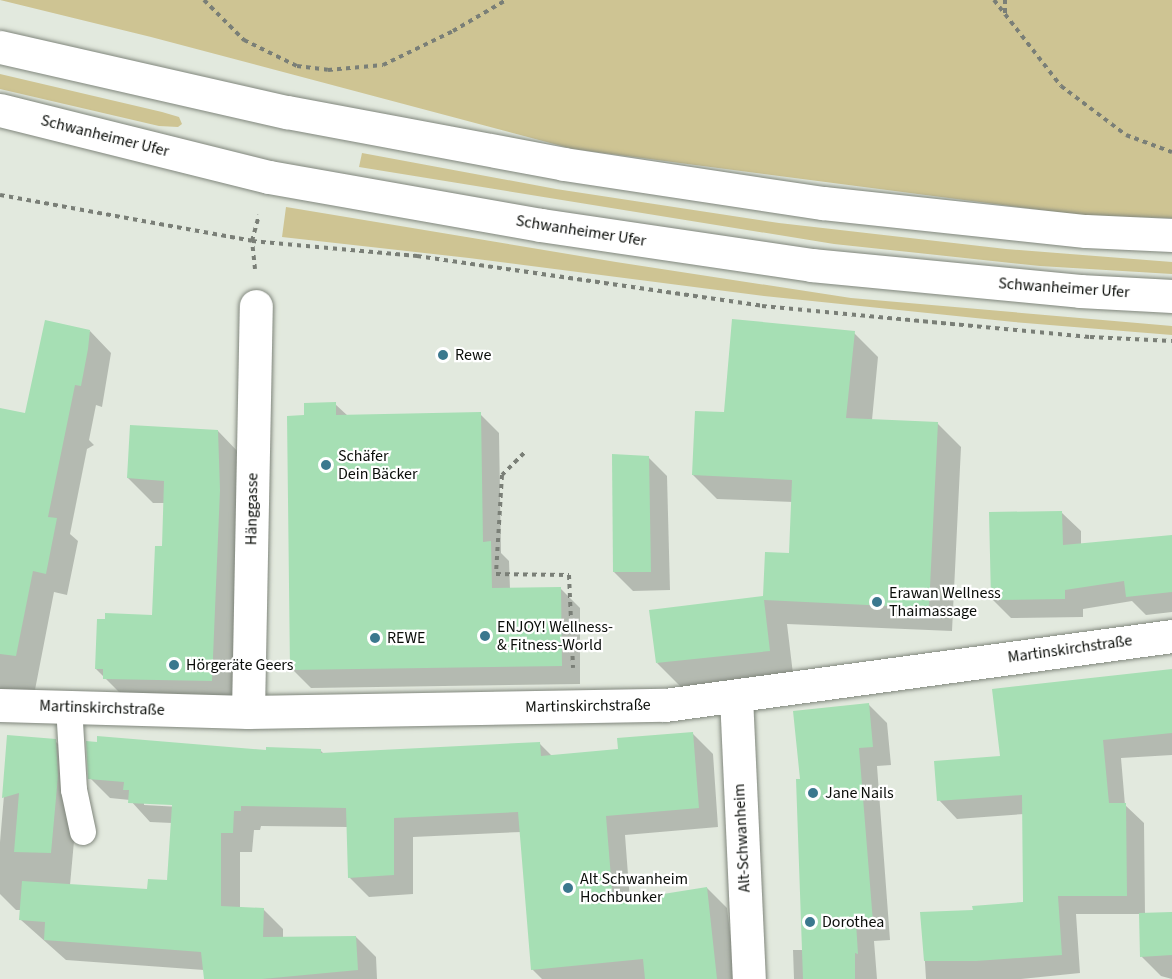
<!DOCTYPE html>
<meta charset="utf-8">
<style>
body{margin:0}
#map{position:relative;width:1172px;height:979px;overflow:hidden;background:#e2e9de;font-family:"Source Sans 3",sans-serif}
div>[style]{position:absolute}
.green>*{inset:0;background:#cec493}
.shadow>*{inset:0;background:#0003}
.building>*{inset:0;background:#a6dfb4}
.path>*{height:4px;margin-top:-2px;transform-origin:0;background:repeating-linear-gradient(90deg,#7a7f77 0 4.5px,transparent 0 9px)}
.roads{filter:drop-shadow(0 0 2px #80867c) drop-shadow(0 0 2px #80867c)}
.service>*{height:26px;margin:-13px;padding:0 13px;transform-origin:13px;border-radius:13px;background:#fff}
.minor>*{height:33px;margin:-16.5px;padding:0 16.5px;transform-origin:16.5px;border-radius:16.5px;background:#fff}
.secondary>*{height:33px;margin:-16.5px;padding:0 16.5px;transform-origin:16.5px;border-radius:16.5px;background:#fff}
.dots>*{width:16px;height:16px;translate:-50% -50%;box-sizing:border-box;border:3px solid #fff;border-radius:50%}
span{translate:-50% -50%;white-space:nowrap;text-align:center;line-height:1.15;-webkit-text-stroke:4.5px #fff;paint-order:stroke}
.street-label{font-size:16px;color:#0a0d09}
.poi-label{font-size:16px;color:#0a0d09}
.left{translate:0 -50%;text-align:left}
</style>
<div id="map">
<div class="green">
<div style="clip-path:polygon(0 0,1172px 0,1172px 218px,1086px 216px,573px 149px,151px 37px)"></div>
<div style="clip-path:polygon(0 74px,162px 112px,179px 117px,182px 124px,178px 127px,159px 126px,0 89px)"></div>
<div style="clip-path:polygon(362px 153px,556px 189px,779px 223px,1006px 249px,1172px 262px,1172px 274px,1040px 266px,834px 244px,359px 167px)"></div>
<div style="clip-path:polygon(286px 207px,616px 262px,851px 298px,1172px 326px,1172px 335px,1014px 322px,764px 296px,469px 258px,282px 237px)"></div>
</div>
<div class="shadow">
<div style="clip-path:polygon(90px 331px,111px 353px,102px 407px,96px 405px,89px 440px,94px 445px,87px 449px,70px 534px,78px 541px,67px 595px,54px 592px,34px 695px,0 693px,0 409px,26px 414px)"></div>
<div style="clip-path:polygon(854px 333px,878px 357px,872px 420px,937px 423px,961px 447px,952px 631px,787px 624px,793px 674px,681px 687px,657px 663px,764px 598px,790px 555px,793px 502px,717px 499px,693px 475px,725px 413px)"></div>
<div style="clip-path:polygon(335px 404px,348px 416px,480px 414px,499px 433px,501px 553px,509px 561px,510px 589px,561px 589px,580px 608px,580px 684px,311px 688px,292px 669px,305px 416px)"></div>
<div style="clip-path:polygon(218px 431px,242px 456px,236px 705px,129px 702px,96px 669px,153px 616px,163px 548px,165px 503px,153px 503px,128px 478px)"></div>
<div style="clip-path:polygon(648px 457px,667px 476px,670px 590px,633px 591px,614px 572px)"></div>
<div style="clip-path:polygon(1062px 513px,1081px 531px,1081px 545px,1172px 536px,1172px 612px,1146px 615px,1132px 601px,1083px 609px,1083px 617px,1011px 618px,992px 599px)"></div>
<div style="clip-path:polygon(1172px 671px,1172px 755px,1121px 758px,1125px 805px,1144px 823px,1145px 914px,1172px 913px,1172px 979px,1161px 976px,1142px 957px,1140px 914px,1076px 914px,1080px 973px,1021px 979px,926px 979px,922px 913px,974px 911px,1025px 904px,1024px 814px,957px 819px,939px 800px,1002px 757px)"></div>
<div style="clip-path:polygon(868px 704px,887px 723px,891px 765px,877px 766px,890px 940px,874px 941px,877px 979px,794px 979px,793px 950px,803px 950px,802px 780px)"></div>
<div style="clip-path:polygon(evenodd,693px 734px,713px 754px,718px 827px,625px 835px,630px 901px,707px 888px,727px 908px,736px 979px,542px 979px,532px 969px,521px 832px,413px 837px,413px 894px,369px 897px,349px 877px,348px 827px,261px 826px,260px 830px,254px 830px,252px 852px,240px 852px,240px 909px,263px 909px,283px 929px,283px 938px,356px 937px,376px 957px,377px 979px,205px 979px,204px 970px,66px 960px,21px 920px,21px 910px,16px 910px,0 894px,0 842px,9px 737px,55px 741px,75px 761px,78px 797px,70px 885px,149px 891px,168px 882px,172px 823px,150px 822px,130px 800px,110px 798px,90px 778px,268px 751px,320px 750px,324px 754px,540px 744px,552px 756px,619px 751px,693px 734px,144px 802px,180px 804px,180px 807px,144px 805px,144px 802px)"></div>
</div>
<div class="building">
<div style="clip-path:polygon(732px 319px,855px 331px,846px 418px,938px 422px,929px 608px,764px 600px,770px 651px,656px 663px,649px 610px,763px 596px,765px 552px,789px 553px,792px 480px,692px 475px,695px 411px,724px 412px)"></div>
<div style="clip-path:polygon(45px 320px,90px 330px,88px 349px,81px 386px,75px 385px,48px 517px,57px 518px,46px 574px,33px 571px,16px 656px,0 654px,0 408px,25px 413px)"></div>
<div style="clip-path:polygon(336px 402px,336px 415px,481px 412px,483px 542px,491px 541px,492px 588px,561px 587px,562px 666px,290px 670px,287px 416px,304px 415px,304px 403px)"></div>
<div style="clip-path:polygon(130px 425px,218px 430px,220px 490px,212px 681px,103px 679px,103px 669px,95px 669px,97px 619px,105px 619px,105px 613px,152px 615px,155px 546px,162px 546px,164px 481px,127px 478px)"></div>
<div style="clip-path:polygon(612px 454px,649px 456px,651px 572px,613px 572px)"></div>
<div style="clip-path:polygon(1062px 511px,1063px 545px,1172px 535px,1172px 592px,1126px 597px,1124px 581px,1065px 590px,1065px 599px,991px 600px,989px 512px)"></div>
<div style="clip-path:polygon(1172px 669px,1172px 733px,1103px 740px,1109px 803px,1126px 803px,1127px 896px,1058px 896px,1062px 955px,976px 961px,924px 961px,920px 912px,973px 910px,972px 906px,1023px 902px,1022px 795px,937px 801px,934px 761px,1000px 756px,992px 689px)"></div>
<div style="clip-path:polygon(869px 703px,873px 747px,859px 748px,873px 922px,856px 923px,858px 954px,855px 953px,855px 979px,803px 979px,796px 779px,800px 779px,793px 711px)"></div>
<div style="clip-path:polygon(693px 732px,699px 808px,606px 816px,613px 902px,707px 887px,717px 979px,645px 979px,643px 959px,531px 970px,518px 812px,394px 818px,394px 875px,348px 878px,346px 808px,241px 806px,241px 811px,234px 811px,233px 833px,221px 833px,221px 906px,264px 908px,263px 937px,356px 936px,358px 970px,262px 979px,204px 979px,201px 952px,44px 940px,45px 922px,19px 920px,22px 881px,147px 889px,148px 879px,167px 880px,172px 805px,128px 803px,129px 790px,123px 790px,124px 782px,88px 779px,86px 741px,97px 742px,97px 736px,266px 750px,266px 747px,321px 749px,321px 753px,540px 742px,541px 756px,618px 749px,617px 738px)"></div>
<div style="clip-path:polygon(7px 735px,56px 739px,58px 776px,51px 853px,14px 852px,19px 793px,2px 798px)"></div>
<div style="clip-path:polygon(1172px 912px,1172px 955px,1140px 957px,1139px 913px)"></div>
</div>
<div class="path">
<div style="left:204px;top:0;width:57px;rotate:45deg"></div>
<div style="left:244px;top:40px;width:59px;rotate:26.1deg"></div>
<div style="left:297px;top:66px;width:31px;rotate:7deg"></div>
<div style="left:328px;top:70px;width:55px;rotate:-5.2deg"></div>
<div style="left:383px;top:65px;width:78px;rotate:-25.9deg"></div>
<div style="left:453px;top:31px;width:61px;rotate:-30.3deg"></div>
<div style="left:994px;top:0;width:109px;rotate:52.1deg"></div>
<div style="left:1061px;top:86px;width:81px;rotate:37deg"></div>
<div style="left:1126px;top:135px;width:49px;rotate:20.3deg"></div>
<div style="left:1005px;top:13px;width:13px;rotate:-90deg"></div>
<div style="left:0;top:195px;width:256px;rotate:10.3deg"></div>
<div style="left:252px;top:241px;width:166px;rotate:5.2deg"></div>
<div style="left:417px;top:256px;width:349px;rotate:8.2deg"></div>
<div style="left:762px;top:306px;width:329px;rotate:5.4deg"></div>
<div style="left:1090px;top:337px;width:82px;rotate:2.8deg"></div>
<div style="left:255px;top:269px;width:28px;rotate:-96deg"></div>
<div style="left:252px;top:241px;width:27px;rotate:-75deg"></div>
<div style="left:524px;top:453px;width:31px;rotate:135deg"></div>
<div style="left:502px;top:475px;width:99px;rotate:93.5deg"></div>
<div style="left:496px;top:574px;width:73px;rotate:0.8deg"></div>
<div style="left:569px;top:575px;width:93px;rotate:87.5deg"></div>
</div>
<div class="roads">
<div class="service">
<div style="left:69px;top:706px;width:84px;rotate:86.6deg"></div>
<div style="left:74px;top:790px;width:43px;rotate:77.9deg"></div>
</div>
<div class="minor">
<div style="left:736px;top:696px;width:283px;rotate:87.4deg"></div>
<div style="left:0;top:705px;width:248px;rotate:1.6deg"></div>
<div style="left:248px;top:712px;width:417px;rotate:-1deg"></div>
<div style="left:665px;top:705px;width:512px;rotate:-7.75deg"></div>
<div style="left:248px;top:712px;width:406px;rotate:-88.9deg"></div>
</div>
<div class="secondary">
<div style="left:0;top:47px;width:294px;rotate:12.8deg"></div>
<div style="left:287px;top:112px;width:282px;rotate:10.6deg"></div>
<div style="left:564px;top:164px;width:262px;rotate:8.6deg"></div>
<div style="left:823px;top:203px;width:264px;rotate:6.1deg"></div>
<div style="left:1086px;top:231px;width:86px;rotate:2.7deg"></div>
<div style="left:0;top:110px;width:277px;rotate:14deg"></div>
<div style="left:269px;top:177px;width:276px;rotate:10deg"></div>
<div style="left:541px;top:225px;width:273px;rotate:8.4deg"></div>
<div style="left:811px;top:265px;width:270px;rotate:5.5deg"></div>
<div style="left:1080px;top:291px;width:92px;rotate:3.1deg"></div>
</div>
</div>
<div class="dots">
<div style="left:443px;top:355px;background:#3b788e"></div>
<div style="left:326px;top:465px;background:#3b788e"></div>
<div style="left:877px;top:602px;background:#3b788e"></div>
<div style="left:485px;top:636px;background:#3b788e"></div>
<div style="left:375px;top:638px;background:#3b788e"></div>
<div style="left:174px;top:665px;background:#3b788e"></div>
<div style="left:813px;top:793px;background:#3b788e"></div>
<div style="left:568px;top:888px;background:#3b788e"></div>
<div style="left:810px;top:922px;background:#3b788e"></div>
</div>
<div class="street-label">
<span style="left:105px;top:136px;rotate:14deg">Schwanheimer Ufer</span>
<span style="left:581px;top:231px;rotate:9deg">Schwanheimer Ufer</span>
<span style="left:1064px;top:288px;rotate:4deg">Schwanheimer Ufer</span>
<span style="left:252px;top:509px;rotate:-89deg">Hänggasse</span>
<span style="left:1070px;top:649px;rotate:-8deg">Martinskirchstraße</span>
<span style="left:588px;top:706px;rotate:-1deg">Martinskirchstraße</span>
<span style="left:102px;top:708px;rotate:2deg">Martinskirchstraße</span>
<span style="left:742px;top:838px;rotate:-93deg">Alt-Schwanheim</span>
</div>
<div class="poi-label">
<span class="left" style="left:455px;top:355px">Rewe</span>
<span class="left" style="left:338px;top:465px">Schäfer<br>Dein Bäcker</span>
<span class="left" style="left:889px;top:602px">Erawan Wellness<br>Thaimassage</span>
<span class="left" style="left:497px;top:636px">ENJOY! Wellness-<br>&amp; Fitness-World</span>
<span class="left" style="left:387px;top:638px">REWE</span>
<span class="left" style="left:186px;top:665px">Hörgeräte Geers</span>
<span class="left" style="left:825px;top:793px">Jane Nails</span>
<span class="left" style="left:580px;top:888px">Alt Schwanheim<br>Hochbunker</span>
<span class="left" style="left:822px;top:922px">Dorothea</span>
</div>
</div>
